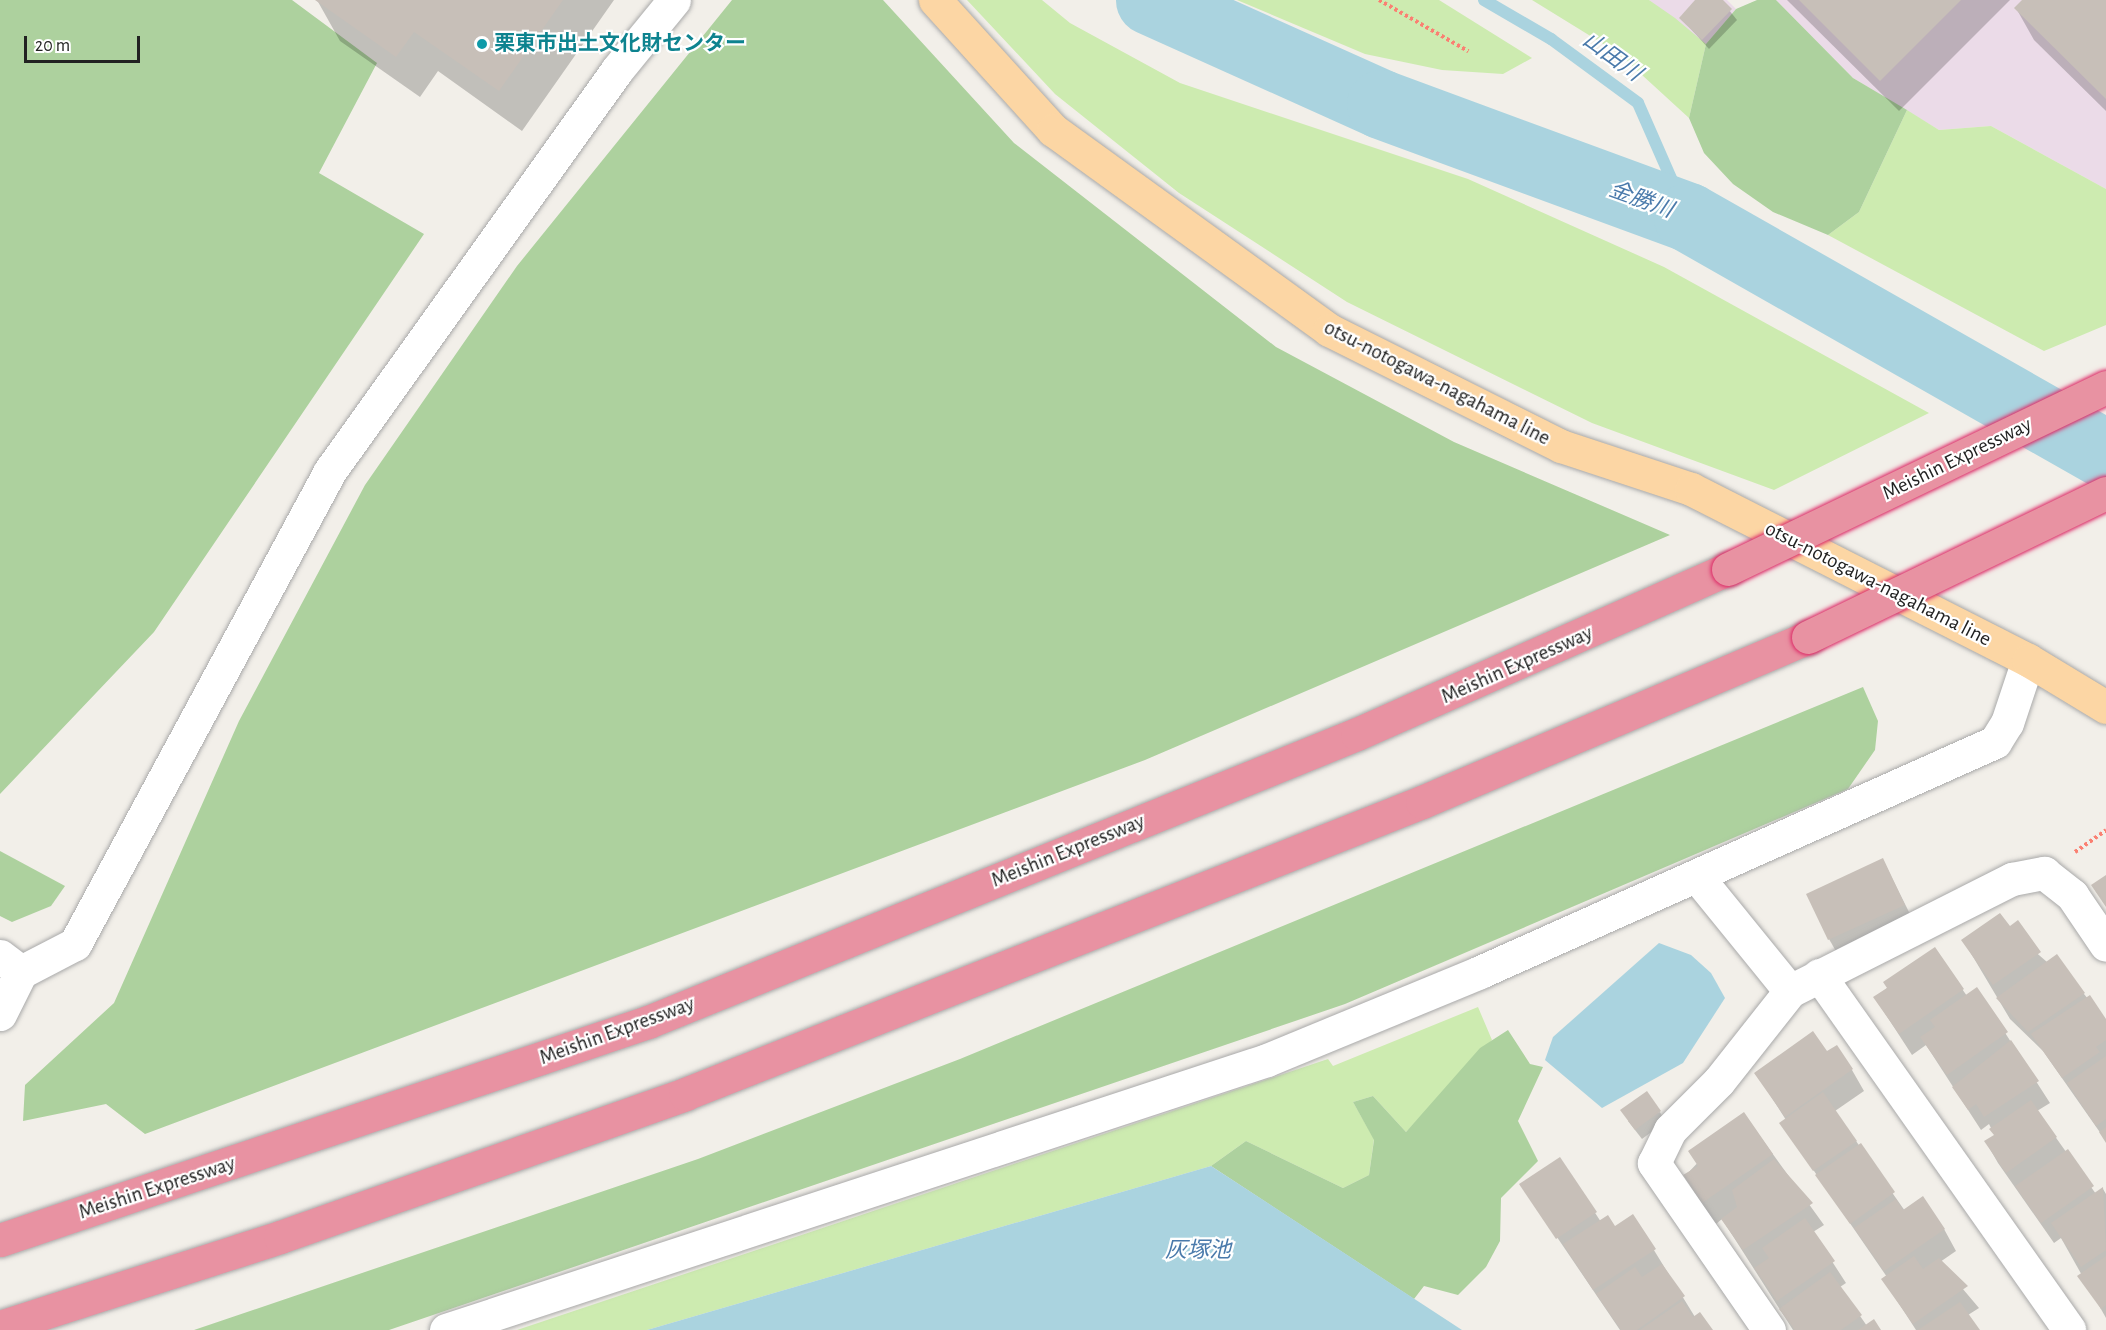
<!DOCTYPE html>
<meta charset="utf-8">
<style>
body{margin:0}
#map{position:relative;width:2106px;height:1330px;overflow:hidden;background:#f2efe9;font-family:"Alegreya Sans","Noto Sans JP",sans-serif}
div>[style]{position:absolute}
.industrial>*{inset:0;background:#ebdbe8}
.grass>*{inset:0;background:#cdebb0}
.forest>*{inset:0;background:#add19e}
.water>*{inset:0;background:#aad3df}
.shadow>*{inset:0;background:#0003}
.stream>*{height:12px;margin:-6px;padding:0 6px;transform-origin:6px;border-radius:6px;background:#aad3df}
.river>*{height:69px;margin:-34.5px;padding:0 34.5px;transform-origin:34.5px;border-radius:34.5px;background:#aad3df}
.building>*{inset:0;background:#c7bfb8}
.path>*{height:4px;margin-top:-2px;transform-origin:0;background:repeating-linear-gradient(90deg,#fa8072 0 3px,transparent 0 6px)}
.roads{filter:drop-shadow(0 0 2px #a9a9a9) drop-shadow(0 0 2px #a9a9a9)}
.minor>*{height:33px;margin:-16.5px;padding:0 16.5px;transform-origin:16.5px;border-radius:16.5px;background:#fff}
.tertiary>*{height:33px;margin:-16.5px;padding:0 16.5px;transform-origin:16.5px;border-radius:16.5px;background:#fff}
.primary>*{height:33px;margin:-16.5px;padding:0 16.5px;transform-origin:16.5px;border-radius:16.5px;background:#fcd6a4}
.motorway>*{height:33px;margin:-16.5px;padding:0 16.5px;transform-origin:16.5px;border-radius:16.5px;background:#e892a2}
.bridges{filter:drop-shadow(0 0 2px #dc2a67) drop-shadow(0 0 2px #dc2a67)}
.motorway-bridge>*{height:33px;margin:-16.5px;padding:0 16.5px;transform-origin:16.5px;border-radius:16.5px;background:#e892a2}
.dots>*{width:16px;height:16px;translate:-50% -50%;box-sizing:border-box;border:3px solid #fff;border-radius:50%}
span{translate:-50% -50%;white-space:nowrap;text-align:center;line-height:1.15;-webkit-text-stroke:4.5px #fff;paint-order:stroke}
.culture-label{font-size:21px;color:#0d838f;font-weight:700}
.left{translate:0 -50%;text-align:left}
.street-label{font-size:21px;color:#222}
.water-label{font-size:22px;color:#4a7aab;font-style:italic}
.scale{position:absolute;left:24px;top:36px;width:116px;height:27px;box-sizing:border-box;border:3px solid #222;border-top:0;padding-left:8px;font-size:18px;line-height:21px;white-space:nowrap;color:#222;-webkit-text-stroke:4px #fff;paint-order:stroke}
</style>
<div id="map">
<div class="industrial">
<div style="clip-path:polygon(1649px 0,1727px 0,1736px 9px,1706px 44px)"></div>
<div style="clip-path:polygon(1776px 0,2106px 0,2106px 189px,1991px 126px,1939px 130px,1853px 78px)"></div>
</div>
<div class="grass">
<div style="clip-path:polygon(967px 0,1042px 0,1070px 23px,1180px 83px,1468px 179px,1664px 267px,1929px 413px,1774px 490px,1592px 423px,1347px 302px,1179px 193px,1055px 94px)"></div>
<div style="clip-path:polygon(1237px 0,1439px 0,1532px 58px,1503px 74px,1442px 70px,1365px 54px)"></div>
<div style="clip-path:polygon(1532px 0,1649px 0,1675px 18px,1706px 44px,1689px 118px,1618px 53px)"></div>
<div style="clip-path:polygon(1907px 110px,1939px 130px,1991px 126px,2106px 189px,2106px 325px,2044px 351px,1828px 235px,1859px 212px)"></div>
<div style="clip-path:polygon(1478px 1007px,1492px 1040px,1406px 1132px,1373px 1096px,1353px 1102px,1374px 1139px,1369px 1175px,1343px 1188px,1246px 1141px,1211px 1166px,647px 1330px,517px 1330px,1328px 1059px,1333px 1066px)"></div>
</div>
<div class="forest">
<div style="clip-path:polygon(0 0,292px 0,377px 63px,319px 173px,424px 234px,154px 632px,0 794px)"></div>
<div style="clip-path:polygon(732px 0,883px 0,1014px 143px,1276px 347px,1454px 442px,1670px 535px,1145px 760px,145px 1134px,106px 1104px,23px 1121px,25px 1085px,114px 1003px,239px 721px,365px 485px,517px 266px)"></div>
<div style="clip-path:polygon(1757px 0,1776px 0,1853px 78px,1907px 110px,1859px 212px,1828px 235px,1773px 212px,1733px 184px,1704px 153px,1689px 118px,1706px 44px,1736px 9px)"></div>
<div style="clip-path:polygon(1863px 687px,1878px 721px,1875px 750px,1848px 789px,1345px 1004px,389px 1330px,194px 1330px,698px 1159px,960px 1059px)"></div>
<div style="clip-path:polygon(0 851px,65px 886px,51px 906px,12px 922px,0 916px)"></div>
<div style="clip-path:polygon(1508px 1030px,1530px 1064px,1543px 1067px,1518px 1121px,1538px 1161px,1501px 1198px,1500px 1241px,1486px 1267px,1458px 1295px,1424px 1286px,1414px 1299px,1211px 1166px,1246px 1141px,1343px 1188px,1369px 1175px,1374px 1140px,1353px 1102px,1373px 1096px,1406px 1132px,1480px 1048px)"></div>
</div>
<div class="water">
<div style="clip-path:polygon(1659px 943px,1691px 955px,1711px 973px,1725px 998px,1683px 1063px,1602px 1108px,1545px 1060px,1553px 1037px)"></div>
<div style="clip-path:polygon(1211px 1166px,1462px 1330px,647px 1330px)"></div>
</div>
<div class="shadow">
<div style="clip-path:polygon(317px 0,614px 0,522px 131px,438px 71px,420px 97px,340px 41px)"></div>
<div style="clip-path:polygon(1698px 0,1721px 0,1737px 20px,1709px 49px,1681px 18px)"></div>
<div style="clip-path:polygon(1787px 0,2010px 0,1899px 111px)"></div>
<div style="clip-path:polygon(2024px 0,2106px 0,2106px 111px,2034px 40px,2016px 8px)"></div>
<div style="clip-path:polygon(1883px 860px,1916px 926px,1841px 960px,1829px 939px)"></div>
<div style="clip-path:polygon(2009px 929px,2084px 994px,2106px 1021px,2106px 1141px,2043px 1051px,2010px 1019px,1963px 940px)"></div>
<div style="clip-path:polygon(1934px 949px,1967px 996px,1977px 989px,2050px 1103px,2037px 1111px,2096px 1194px,2103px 1189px,2106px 1194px,2106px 1318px,2061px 1238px,2054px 1243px,1998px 1163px,1986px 1142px,1995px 1136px,1989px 1124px,1981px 1130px,1926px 1045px,1912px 1055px,1875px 998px)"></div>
<div style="clip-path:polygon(1827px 1054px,1852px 1070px,1864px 1091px,1835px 1111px,1905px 1211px,1944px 1229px,1956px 1251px,1940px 1262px,1979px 1308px,1968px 1315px,1978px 1330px,1916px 1330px,1883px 1279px,1887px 1277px,1781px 1123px,1786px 1120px,1756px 1073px)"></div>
<div style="clip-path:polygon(1660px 1112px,1665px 1122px,1642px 1139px,1628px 1121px)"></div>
<div style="clip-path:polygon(1744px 1114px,1824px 1225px,1813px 1232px,1846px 1283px,1840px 1287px,1867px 1326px,1879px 1330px,1793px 1330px,1722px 1219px,1716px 1224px,1697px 1197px,1685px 1176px)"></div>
<div style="clip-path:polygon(1560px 1159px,1601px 1222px,1615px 1228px,1633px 1216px,1695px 1317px,1711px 1330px,1620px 1330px,1521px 1184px)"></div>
</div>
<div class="stream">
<div style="left:1484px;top:0;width:78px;rotate:30.2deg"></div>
<div style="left:1551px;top:39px;width:108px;rotate:36.3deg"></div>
<div style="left:1638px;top:103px;width:124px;rotate:66.3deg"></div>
</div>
<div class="river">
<div style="left:1150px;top:0;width:253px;rotate:24.2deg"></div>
<div style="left:1381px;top:104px;width:327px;rotate:20.2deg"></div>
<div style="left:1688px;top:217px;width:481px;rotate:29.6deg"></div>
</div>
<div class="building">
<div style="clip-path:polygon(315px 0,563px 0,499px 91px,414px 32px,396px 57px)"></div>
<div style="clip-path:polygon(1695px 0,1723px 0,1732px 9px,1702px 40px,1679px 18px)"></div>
<div style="clip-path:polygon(1799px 0,1961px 0,1880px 81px)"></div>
<div style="clip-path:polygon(2022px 0,2106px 0,2106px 99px,2014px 8px)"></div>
<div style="clip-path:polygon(1883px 858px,1905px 905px,1828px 940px,1806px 894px)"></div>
<div style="clip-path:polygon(2106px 875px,2106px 907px,2091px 885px)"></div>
<div style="clip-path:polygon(2000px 913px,2010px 926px,2018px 920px,2041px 952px,1993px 985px,1961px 940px)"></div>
<div style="clip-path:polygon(1935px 947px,1964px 989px,1899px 1034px,1873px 997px,1887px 988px,1883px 982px)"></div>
<div style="clip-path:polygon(2057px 954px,2085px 993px,2028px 1032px,1996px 998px)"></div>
<div style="clip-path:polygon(1977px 987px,2008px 1032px,1947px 1075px,1920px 1037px,1935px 1027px,1930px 1020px)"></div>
<div style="clip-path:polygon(2090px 995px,2106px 1019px,2106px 1040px,2096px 1047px,2100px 1052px,2062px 1078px,2031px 1034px)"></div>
<div style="clip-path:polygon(1813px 1031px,1827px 1051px,1837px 1045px,1853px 1069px,1785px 1117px,1754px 1073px)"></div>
<div style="clip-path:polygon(2011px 1040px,2039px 1081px,1984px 1117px,1976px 1104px,1968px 1110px,1952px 1087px)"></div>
<div style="clip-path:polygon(2106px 1056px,2106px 1119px,2096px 1126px,2067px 1083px)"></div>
<div style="clip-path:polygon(1647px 1091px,1661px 1111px,1635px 1130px,1620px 1110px)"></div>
<div style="clip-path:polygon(1823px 1092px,1857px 1141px,1813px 1171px,1779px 1123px)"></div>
<div style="clip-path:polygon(2031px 1100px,2057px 1137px,2006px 1173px,1984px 1141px,1994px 1135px,1989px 1129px)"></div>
<div style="clip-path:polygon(1744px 1112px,1773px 1154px,1702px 1203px,1683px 1175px,1698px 1166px,1688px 1151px)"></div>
<div style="clip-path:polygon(2106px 1127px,2106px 1143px,2099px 1132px)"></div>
<div style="clip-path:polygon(1861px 1143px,1895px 1192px,1850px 1224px,1815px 1175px)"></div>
<div style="clip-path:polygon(2068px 1149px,2094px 1186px,2041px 1223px,2015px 1186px)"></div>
<div style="clip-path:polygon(1560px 1157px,1597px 1212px,1556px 1239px,1519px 1184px)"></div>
<div style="clip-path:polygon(1774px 1159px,1813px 1203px,1743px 1250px,1721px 1219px,1737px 1207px,1732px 1190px)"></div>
<div style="clip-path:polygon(2103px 1187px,2106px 1250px,2081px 1267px,2051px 1223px)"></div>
<div style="clip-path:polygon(1923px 1196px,1945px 1229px,1884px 1271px,1854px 1228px,1896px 1199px,1903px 1210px)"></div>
<div style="clip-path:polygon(1633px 1214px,1656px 1249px,1593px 1290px,1563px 1244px,1608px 1215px,1615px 1226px)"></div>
<div style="clip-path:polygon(1805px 1218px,1835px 1261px,1777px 1301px,1754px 1268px,1769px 1258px,1762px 1248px)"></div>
<div style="clip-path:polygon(1914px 1256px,1923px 1269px,1939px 1258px,1968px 1286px,1913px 1324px,1881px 1279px)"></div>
<div style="clip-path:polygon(2106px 1256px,2106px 1305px,2101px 1309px,2077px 1276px)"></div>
<div style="clip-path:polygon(1662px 1264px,1685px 1296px,1637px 1330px,1621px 1330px,1596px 1294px,1635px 1267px,1642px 1277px)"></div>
<div style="clip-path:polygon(1830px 1272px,1862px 1315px,1841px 1330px,1795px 1330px,1779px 1309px)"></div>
<div style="clip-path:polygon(1682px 1301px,1693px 1317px,1700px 1312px,1713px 1330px,1640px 1330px)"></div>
<div style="clip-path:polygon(1960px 1302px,1980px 1330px,1918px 1330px)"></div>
<div style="clip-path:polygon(1874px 1319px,1881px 1330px,1858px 1330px)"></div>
</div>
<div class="path">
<div style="left:1379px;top:0;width:103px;rotate:29.8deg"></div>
<div style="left:2075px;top:852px;width:38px;rotate:-35deg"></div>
</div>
<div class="roads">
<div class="minor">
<div style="left:1699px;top:879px;width:144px;rotate:50.9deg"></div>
<div style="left:1819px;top:975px;width:434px;rotate:54.8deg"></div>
<div style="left:0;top:1014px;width:47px;rotate:-63.4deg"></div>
<div style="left:446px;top:1330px;width:864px;rotate:-18.2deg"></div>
<div style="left:1267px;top:1060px;width:230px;rotate:-22.4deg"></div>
<div style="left:1480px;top:972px;width:564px;rotate:-24.07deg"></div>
<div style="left:1995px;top:742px;width:22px;rotate:-58deg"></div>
<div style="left:2007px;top:723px;width:66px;rotate:-71.6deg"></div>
<div style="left:1769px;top:1330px;width:203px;rotate:-124.6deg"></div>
<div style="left:1654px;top:1163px;width:37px;rotate:-64deg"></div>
<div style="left:1670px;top:1130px;width:69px;rotate:-45deg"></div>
<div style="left:1719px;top:1081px;width:115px;rotate:-51.7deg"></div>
<div style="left:1790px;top:991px;width:249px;rotate:-26.8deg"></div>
<div style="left:2012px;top:879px;width:33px;rotate:-11deg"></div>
<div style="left:2044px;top:873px;width:36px;rotate:38deg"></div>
<div style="left:2072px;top:895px;width:60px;rotate:55.8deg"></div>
</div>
<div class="tertiary">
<div style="left:0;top:956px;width:26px;rotate:37deg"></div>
<div style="left:21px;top:972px;width:61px;rotate:-27.4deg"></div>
<div style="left:75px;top:944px;width:537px;rotate:-61.67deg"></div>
<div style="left:330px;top:471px;width:493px;rotate:-54.4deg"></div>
<div style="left:617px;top:70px;width:90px;rotate:-50.8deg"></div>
</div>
<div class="primary">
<div style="left:935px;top:0;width:176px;rotate:47.8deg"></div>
<div style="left:1053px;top:130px;width:341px;rotate:35.9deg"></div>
<div style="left:1329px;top:330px;width:259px;rotate:26.6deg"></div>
<div style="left:1561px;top:446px;width:137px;rotate:18.3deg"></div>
<div style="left:1691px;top:489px;width:378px;rotate:26.9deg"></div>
<div style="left:2028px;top:660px;width:91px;rotate:31.1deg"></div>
</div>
<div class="motorway">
<div style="left:0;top:1240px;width:684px;rotate:-18.59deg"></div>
<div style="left:648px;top:1022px;width:765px;rotate:-22.11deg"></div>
<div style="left:1357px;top:734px;width:406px;rotate:-24deg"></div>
<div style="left:0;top:1327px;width:294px;rotate:-17.8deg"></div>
<div style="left:280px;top:1237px;width:430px;rotate:-19.4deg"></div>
<div style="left:685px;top:1094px;width:793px;rotate:-21.61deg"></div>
<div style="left:1422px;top:802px;width:420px;rotate:-23.1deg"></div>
</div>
</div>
<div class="bridges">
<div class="motorway-bridge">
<div style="left:1728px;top:569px;width:420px;rotate:-25.7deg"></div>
<div style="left:1808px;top:637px;width:331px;rotate:-25.8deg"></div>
</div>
</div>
<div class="dots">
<div style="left:482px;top:44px;background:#0f9aa8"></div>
</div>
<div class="culture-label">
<span class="left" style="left:494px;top:44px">栗東市出土文化財センター</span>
</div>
<div class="street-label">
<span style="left:1437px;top:383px;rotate:27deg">otsu-notogawa-nagahama line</span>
<span style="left:1957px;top:459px;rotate:-26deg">Meishin Expressway</span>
<span style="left:1878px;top:584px;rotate:27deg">otsu-notogawa-nagahama line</span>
<span style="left:1517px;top:665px;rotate:-24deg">Meishin Expressway</span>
<span style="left:1068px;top:851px;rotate:-22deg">Meishin Expressway</span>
<span style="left:617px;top:1031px;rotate:-20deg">Meishin Expressway</span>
<span style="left:157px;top:1188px;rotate:-18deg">Meishin Expressway</span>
</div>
<div class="water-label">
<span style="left:1612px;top:57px;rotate:36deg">山田川</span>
<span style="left:1641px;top:200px;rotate:20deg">金勝川</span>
<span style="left:1198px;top:1251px">灰塚池</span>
</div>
<div class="scale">20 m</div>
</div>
